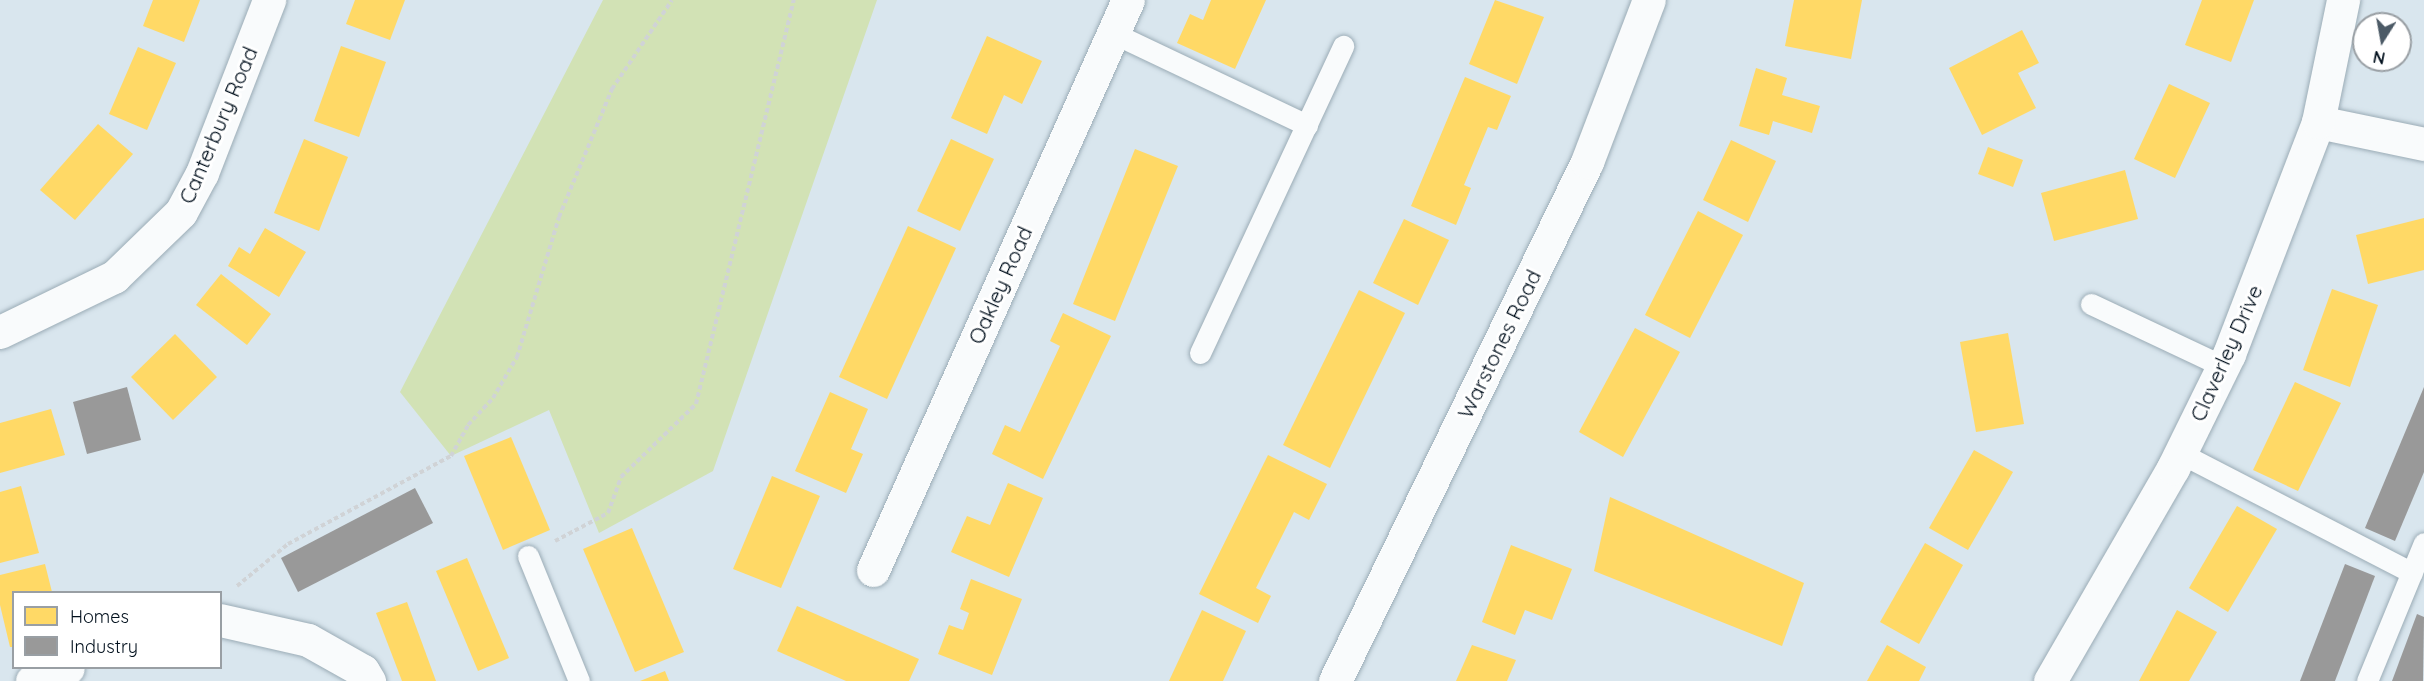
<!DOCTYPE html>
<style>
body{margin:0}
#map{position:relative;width:2424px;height:681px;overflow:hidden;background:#d9e6ee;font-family:Quicksand,sans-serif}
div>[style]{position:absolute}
.green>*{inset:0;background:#d2e2b5}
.homes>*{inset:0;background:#ffd966}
.industry>*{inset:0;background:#999}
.path>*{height:4px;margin-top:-2px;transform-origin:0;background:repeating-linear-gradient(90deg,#d0d3d6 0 4.5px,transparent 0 7.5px)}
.roads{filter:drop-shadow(0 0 2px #9bacb6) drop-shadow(0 0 2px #9bacb6)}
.service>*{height:21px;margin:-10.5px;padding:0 10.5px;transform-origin:10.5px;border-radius:10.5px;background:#f9fbfc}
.minor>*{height:33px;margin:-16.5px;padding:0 16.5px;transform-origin:16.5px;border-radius:16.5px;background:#f9fbfc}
.tertiary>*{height:33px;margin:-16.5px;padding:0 16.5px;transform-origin:16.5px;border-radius:16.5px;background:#f9fbfc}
span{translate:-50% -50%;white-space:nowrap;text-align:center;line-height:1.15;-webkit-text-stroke:6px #fff;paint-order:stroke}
.street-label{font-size:21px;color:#000f1c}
.legend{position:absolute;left:12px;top:591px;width:210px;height:78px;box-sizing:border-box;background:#fff;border:2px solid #999fa4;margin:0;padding:8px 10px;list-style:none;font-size:18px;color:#000f1c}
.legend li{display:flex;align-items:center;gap:12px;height:30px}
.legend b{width:30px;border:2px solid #999fa4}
.north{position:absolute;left:2352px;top:12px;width:60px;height:60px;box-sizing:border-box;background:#fff;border:2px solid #999fa4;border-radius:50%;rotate:191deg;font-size:16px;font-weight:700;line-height:24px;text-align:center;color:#000f1c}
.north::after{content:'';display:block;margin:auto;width:21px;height:27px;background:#4c5a66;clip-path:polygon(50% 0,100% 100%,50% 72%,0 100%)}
</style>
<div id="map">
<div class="green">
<div style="clip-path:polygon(603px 0,877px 0,713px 471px,599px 533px,549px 410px,451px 456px,400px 392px)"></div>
</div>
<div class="homes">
<div style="clip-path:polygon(153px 0,200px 0,184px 42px,143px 26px)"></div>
<div style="clip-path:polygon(355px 0,405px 0,390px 40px,346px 24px)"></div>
<div style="clip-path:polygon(1211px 0,1266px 0,1235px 69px,1177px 43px,1190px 14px,1203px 20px)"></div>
<div style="clip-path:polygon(1495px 0,1544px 17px,1517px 84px,1469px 64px)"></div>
<div style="clip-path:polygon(1794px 0,1862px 0,1851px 59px,1785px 46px)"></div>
<div style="clip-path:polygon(2202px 0,2254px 0,2231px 62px,2185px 45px)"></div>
<div style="clip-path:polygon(2022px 30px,2039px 63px,2018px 73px,2036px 108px,1982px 135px,1949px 68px)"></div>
<div style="clip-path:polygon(987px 36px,1042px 61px,1022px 104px,1004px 95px,987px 134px,951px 118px)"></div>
<div style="clip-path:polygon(341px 46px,386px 62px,359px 137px,314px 121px)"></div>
<div style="clip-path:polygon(138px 47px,176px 63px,147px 130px,109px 114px)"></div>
<div style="clip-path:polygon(1756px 68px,1787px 78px,1782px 95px,1820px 106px,1812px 133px,1773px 121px,1769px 135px,1739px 126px)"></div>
<div style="clip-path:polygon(1465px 77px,1511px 96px,1497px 130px,1488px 127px,1464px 185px,1471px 188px,1456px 225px,1411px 206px)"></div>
<div style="clip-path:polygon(2169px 84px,2210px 103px,2175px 178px,2134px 159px)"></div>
<div style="clip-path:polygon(98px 124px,133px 154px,75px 220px,40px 190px)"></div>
<div style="clip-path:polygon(304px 139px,348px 157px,319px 231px,274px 213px)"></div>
<div style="clip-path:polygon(951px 139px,994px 159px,960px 231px,917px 211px)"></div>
<div style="clip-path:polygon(1731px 140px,1776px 161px,1748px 222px,1703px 200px)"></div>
<div style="clip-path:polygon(1988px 147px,2023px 160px,2013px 187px,1978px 174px)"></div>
<div style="clip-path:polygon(1135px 149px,1178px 166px,1115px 321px,1073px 304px)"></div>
<div style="clip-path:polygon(2125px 170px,2138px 219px,2054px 241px,2041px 193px)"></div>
<div style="clip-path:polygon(1698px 211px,1743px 235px,1690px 338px,1645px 315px)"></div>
<div style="clip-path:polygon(2424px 218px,2424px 270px,2368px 284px,2356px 235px)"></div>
<div style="clip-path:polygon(1404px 219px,1449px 240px,1418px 305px,1373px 283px)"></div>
<div style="clip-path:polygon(908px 226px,956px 248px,887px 399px,839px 377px)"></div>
<div style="clip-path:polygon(265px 228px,306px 252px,279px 297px,228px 266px,239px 247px,250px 254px)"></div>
<div style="clip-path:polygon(221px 274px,271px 314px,247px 345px,196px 305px)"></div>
<div style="clip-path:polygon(2332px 289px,2378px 305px,2350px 387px,2303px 370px)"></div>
<div style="clip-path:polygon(1359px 290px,1405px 313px,1330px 468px,1283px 445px)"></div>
<div style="clip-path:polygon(1063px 313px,1111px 336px,1043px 479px,992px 454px,1005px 425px,1020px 432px,1060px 346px,1050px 341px)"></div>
<div style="clip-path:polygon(1635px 328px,1680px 352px,1623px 457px,1579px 432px)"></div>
<div style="clip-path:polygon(2008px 333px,2024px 424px,1976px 432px,1960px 342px)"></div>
<div style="clip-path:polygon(175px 334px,217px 377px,173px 420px,131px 377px)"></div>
<div style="clip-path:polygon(2295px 382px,2341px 403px,2298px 491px,2253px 470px)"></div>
<div style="clip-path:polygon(830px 392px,868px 409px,851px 449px,863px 454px,846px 493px,795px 471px)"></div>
<div style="clip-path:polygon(51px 409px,65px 455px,0 473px,0 423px)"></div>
<div style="clip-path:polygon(511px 437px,550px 530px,503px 550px,464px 456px)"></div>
<div style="clip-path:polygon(1974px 450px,2013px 472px,1968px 550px,1929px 528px)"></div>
<div style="clip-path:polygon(1268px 455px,1327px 484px,1309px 520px,1294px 512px,1256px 588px,1271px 596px,1258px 623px,1199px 594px)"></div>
<div style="clip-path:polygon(772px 476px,820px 496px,781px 588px,733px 569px)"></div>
<div style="clip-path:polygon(1008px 483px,1043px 498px,1009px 577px,951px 552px,967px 516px,990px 525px)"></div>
<div style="clip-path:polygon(21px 486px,39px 553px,0 563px,0 492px)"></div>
<div style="clip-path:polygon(1610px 497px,1804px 583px,1782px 646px,1594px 571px)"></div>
<div style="clip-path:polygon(2237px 506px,2277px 529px,2228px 612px,2189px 588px)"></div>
<div style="clip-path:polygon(632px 528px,684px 652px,635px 672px,583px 549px)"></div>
<div style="clip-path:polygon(1925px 543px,1963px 565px,1919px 644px,1880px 622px)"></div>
<div style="clip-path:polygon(1511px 545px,1572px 569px,1552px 620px,1525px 610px,1515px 635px,1482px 622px)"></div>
<div style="clip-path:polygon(467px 558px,509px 658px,478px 671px,436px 571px)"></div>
<div style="clip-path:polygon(45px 564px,52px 592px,14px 592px,14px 647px,10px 647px,0 605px,0 575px)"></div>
<div style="clip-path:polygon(971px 579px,1022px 599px,992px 675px,938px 654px,949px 625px,963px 630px,969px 613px,960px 609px)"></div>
<div style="clip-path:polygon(407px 602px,436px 681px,402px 681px,376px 613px)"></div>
<div style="clip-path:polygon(797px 606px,919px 659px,909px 681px,846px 681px,777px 651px)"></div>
<div style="clip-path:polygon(1202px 610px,1246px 631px,1223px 681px,1169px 681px)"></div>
<div style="clip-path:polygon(2177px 610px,2217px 632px,2189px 681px,2139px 681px)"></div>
<div style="clip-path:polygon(1472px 645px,1516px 660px,1507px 681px,1456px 681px)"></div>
<div style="clip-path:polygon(1887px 645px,1926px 667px,1919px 681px,1867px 681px)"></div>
<div style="clip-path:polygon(665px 671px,669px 681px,640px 681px)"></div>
</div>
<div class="industry">
<div style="clip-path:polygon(127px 387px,141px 440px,87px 454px,73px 402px)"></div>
<div style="clip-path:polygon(2424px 387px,2424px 472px,2395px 541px,2365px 528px)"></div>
<div style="clip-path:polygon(415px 488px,433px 523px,298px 592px,281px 558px)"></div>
<div style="clip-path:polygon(2345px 564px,2375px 576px,2335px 681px,2300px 681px)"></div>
<div style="clip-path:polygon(2417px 614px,2424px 617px,2423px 681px,2392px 681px)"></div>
</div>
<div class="path">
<div style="left:555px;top:541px;width:60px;rotate:-27.8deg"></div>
<div style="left:608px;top:513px;width:38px;rotate:-70deg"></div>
<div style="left:621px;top:477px;width:105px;rotate:-44.2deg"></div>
<div style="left:696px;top:404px;width:416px;rotate:-76.4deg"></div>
<div style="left:237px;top:586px;width:66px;rotate:-39.5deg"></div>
<div style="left:288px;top:544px;width:185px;rotate:-28.4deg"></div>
<div style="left:451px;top:456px;width:35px;rotate:-61deg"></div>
<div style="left:468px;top:425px;width:37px;rotate:-47deg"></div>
<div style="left:493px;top:398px;width:48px;rotate:-59.7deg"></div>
<div style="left:517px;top:357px;width:146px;rotate:-73.3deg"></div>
<div style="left:559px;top:217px;width:139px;rotate:-67.5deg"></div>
<div style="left:612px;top:89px;width:107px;rotate:-56deg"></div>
</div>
<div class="roads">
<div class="service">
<div style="left:1113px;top:33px;width:215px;rotate:25.4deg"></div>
<div style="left:2091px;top:304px;width:146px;rotate:25.2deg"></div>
<div style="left:1200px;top:353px;width:339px;rotate:-65deg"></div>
<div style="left:2180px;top:453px;width:261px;rotate:27.3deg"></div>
<div style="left:528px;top:556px;width:135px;rotate:67.8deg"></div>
<div style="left:2367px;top:681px;width:149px;rotate:-67.6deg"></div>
</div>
<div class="minor">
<div style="left:2318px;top:122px;width:108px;rotate:11.7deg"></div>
<div style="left:0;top:332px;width:127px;rotate:-25.8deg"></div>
<div style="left:114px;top:277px;width:93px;rotate:-44.1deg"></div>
<div style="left:181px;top:212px;width:44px;rotate:-61.7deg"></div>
<div style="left:202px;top:173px;width:186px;rotate:-68.8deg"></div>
<div style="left:873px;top:570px;width:624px;rotate:-65.9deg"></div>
<div style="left:220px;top:620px;width:90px;rotate:12.8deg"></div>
<div style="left:308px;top:640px;width:63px;rotate:29.4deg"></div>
<div style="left:363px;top:671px;width:12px;rotate:59deg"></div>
<div style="left:32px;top:681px;width:38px;rotate:-20deg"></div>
<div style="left:2050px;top:681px;width:246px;rotate:-60deg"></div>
<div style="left:2173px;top:468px;width:127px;rotate:-63.8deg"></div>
<div style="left:2229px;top:354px;width:248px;rotate:-69deg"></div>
<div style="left:2318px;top:122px;width:125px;rotate:-78.4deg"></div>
</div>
<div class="tertiary">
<div style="left:1335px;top:681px;width:577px;rotate:-64.1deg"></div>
<div style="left:1587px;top:162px;width:173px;rotate:-69.1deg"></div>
</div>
</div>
<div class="street-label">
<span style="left:218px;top:125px;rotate:-67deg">Canterbury Road</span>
<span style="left:1000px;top:285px;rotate:-66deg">Oakley Road</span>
<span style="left:1499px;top:344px;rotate:-64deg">Warstones Road</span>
<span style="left:2226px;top:353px;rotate:-66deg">Claverley Drive</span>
</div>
<ul class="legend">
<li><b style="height:16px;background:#ffd966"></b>Homes</li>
<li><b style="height:16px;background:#999"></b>Industry</li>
</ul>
<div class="north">N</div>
</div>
